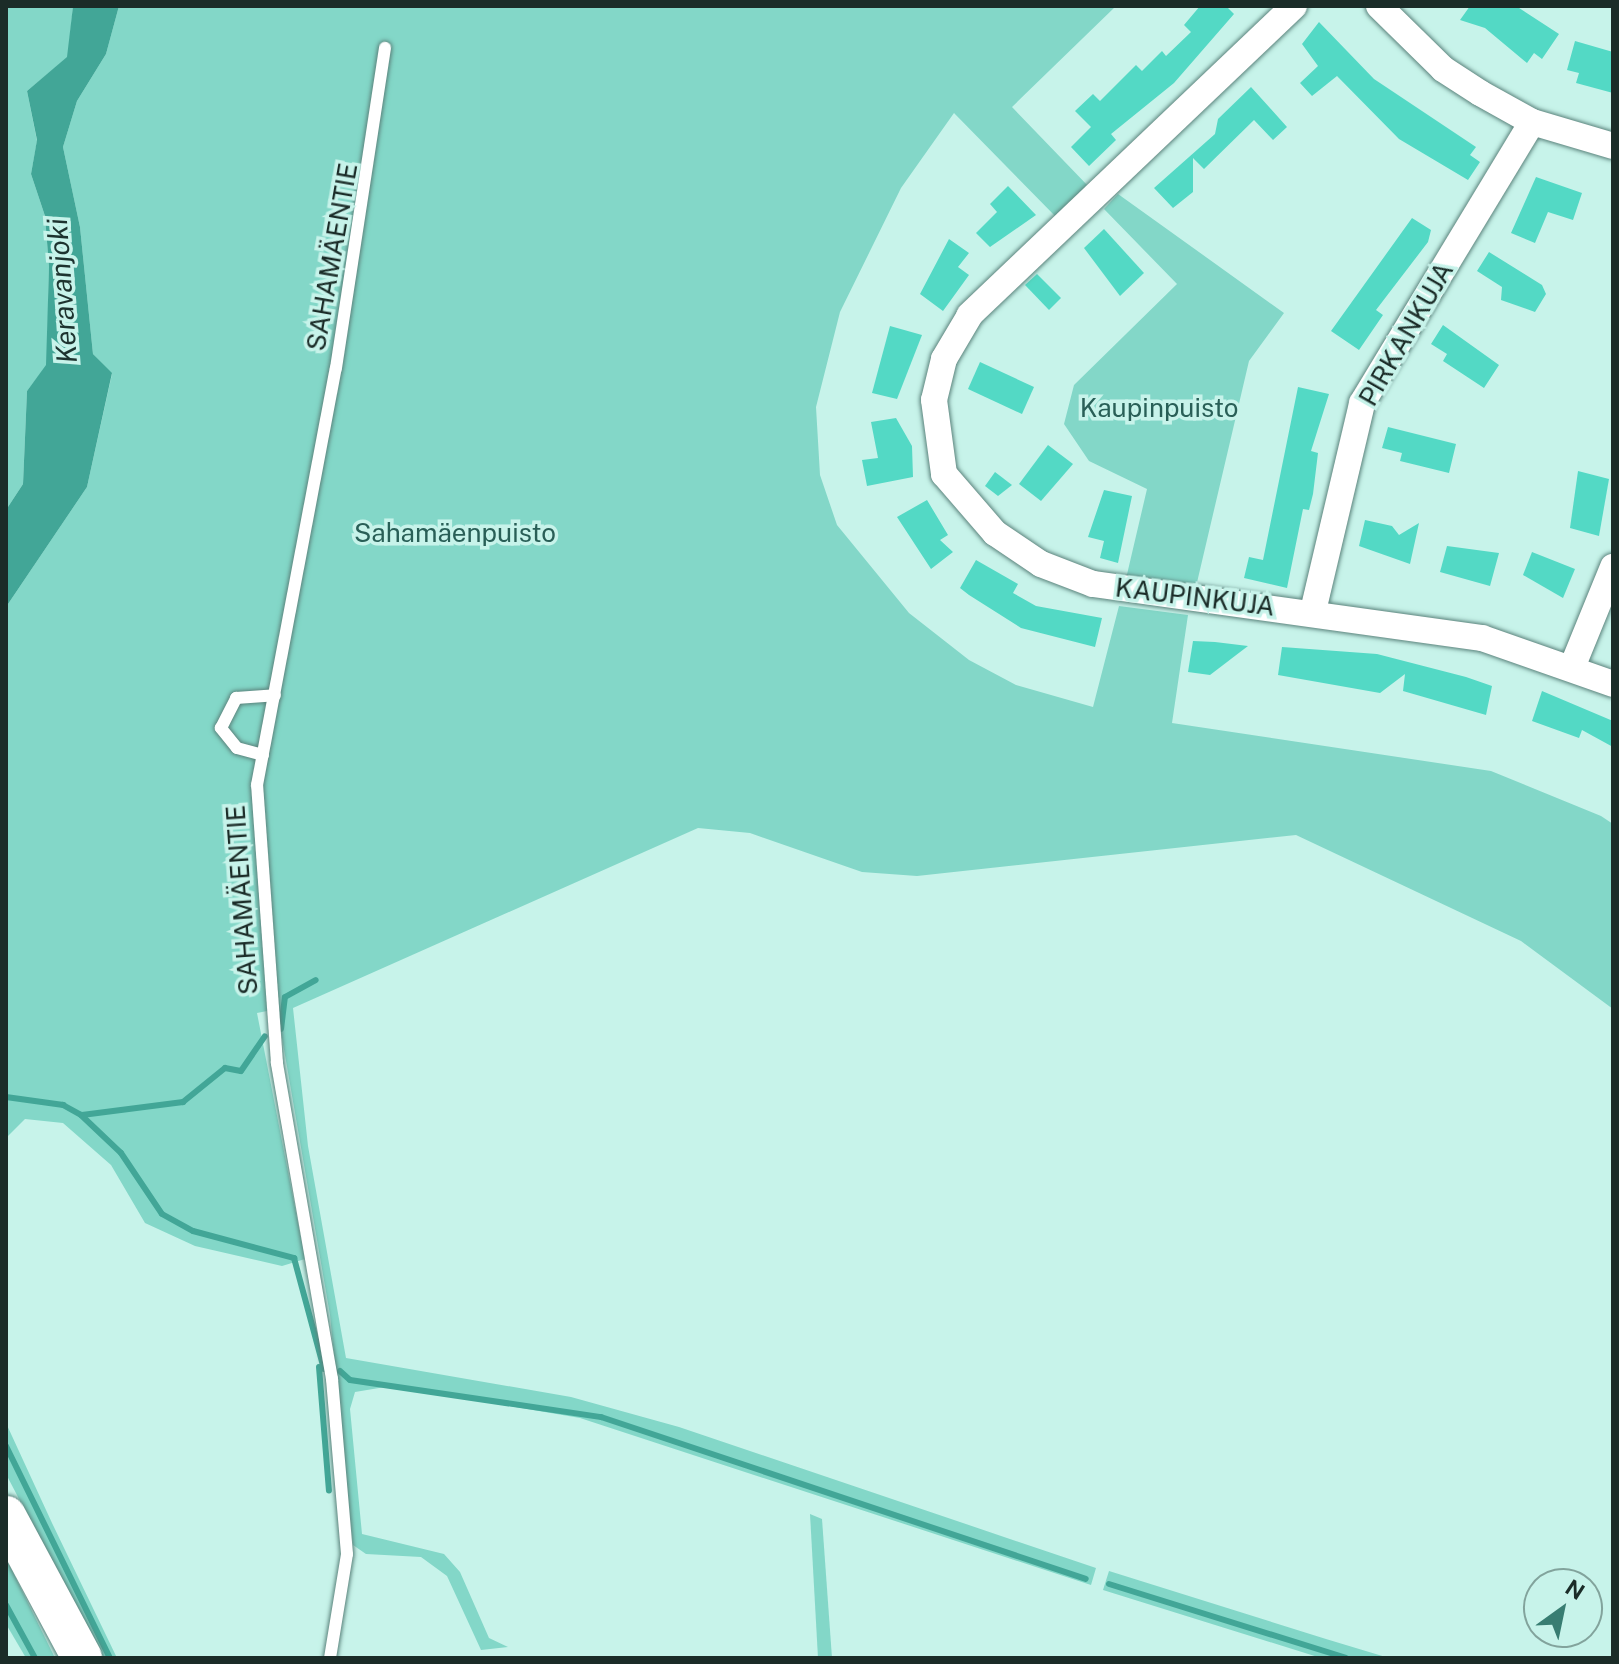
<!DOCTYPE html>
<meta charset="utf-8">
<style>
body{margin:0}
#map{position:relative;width:1619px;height:1664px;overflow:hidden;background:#c7f3ea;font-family:"Public Sans",sans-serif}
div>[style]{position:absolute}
.green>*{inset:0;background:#83d7c8}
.water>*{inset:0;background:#42a697}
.stream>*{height:6px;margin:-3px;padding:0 3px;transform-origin:3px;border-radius:3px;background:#42a697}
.building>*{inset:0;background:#53d9c5}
.roads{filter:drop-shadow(0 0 2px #5b837c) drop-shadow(0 0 2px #5b837c)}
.lane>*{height:12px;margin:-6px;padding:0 6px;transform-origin:6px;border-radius:6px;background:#fff}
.street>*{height:26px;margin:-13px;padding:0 13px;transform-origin:13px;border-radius:13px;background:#fff}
.primary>*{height:40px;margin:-20px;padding:0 20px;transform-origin:20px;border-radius:20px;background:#fff}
span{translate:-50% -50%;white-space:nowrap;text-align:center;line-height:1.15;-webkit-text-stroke:7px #c7f3ea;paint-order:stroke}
.street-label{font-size:26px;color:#1b2c28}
.park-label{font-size:26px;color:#295f57}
.water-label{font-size:28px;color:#1d332f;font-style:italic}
.frame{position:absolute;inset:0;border:8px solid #1b2c28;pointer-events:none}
.north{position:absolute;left:1523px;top:1568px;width:80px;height:80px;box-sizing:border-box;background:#c7f3ea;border:2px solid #82a39c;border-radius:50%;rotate:33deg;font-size:22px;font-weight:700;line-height:32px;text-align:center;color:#1b2c28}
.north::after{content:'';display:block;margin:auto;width:28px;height:36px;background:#387d72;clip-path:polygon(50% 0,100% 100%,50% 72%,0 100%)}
</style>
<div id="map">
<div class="green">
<div style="clip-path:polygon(6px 6px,73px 6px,68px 57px,27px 91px,37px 141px,31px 174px,45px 216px,49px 267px,47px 365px,27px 391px,23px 484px,6px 510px)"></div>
<div style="clip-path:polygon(119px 6px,1116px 6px,1012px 107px,1090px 188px,1057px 218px,954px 113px,901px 188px,840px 312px,816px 407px,820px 475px,837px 525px,909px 613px,969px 660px,1016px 685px,1093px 707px,1119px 606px,1188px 615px,1172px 723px,1491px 771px,1601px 816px,1613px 824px,1613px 1009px,1521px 941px,1296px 835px,917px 876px,862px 872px,750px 833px,698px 828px,293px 1008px,308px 1146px,346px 1358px,571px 1397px,679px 1427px,1096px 1568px,1091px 1585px,580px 1418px,391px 1386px,355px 1392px,350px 1409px,362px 1534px,444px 1554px,460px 1572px,489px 1638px,508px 1647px,481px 1650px,447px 1576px,421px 1557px,366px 1554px,353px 1545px,330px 1315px,277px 1009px,257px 1013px,305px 1259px,282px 1266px,195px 1246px,145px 1223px,111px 1165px,63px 1123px,25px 1119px,6px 1138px,6px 607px,87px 487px,112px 374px,93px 354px,80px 227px,63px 147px,77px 101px,106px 54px)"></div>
<div style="clip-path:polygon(1118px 194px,1284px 313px,1249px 361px,1195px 591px,1125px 583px,1147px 489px,1089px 461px,1064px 424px,1074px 385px,1177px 284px,1104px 209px)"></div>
<div style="clip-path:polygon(6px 1423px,52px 1523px,117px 1658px,102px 1658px,6px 1474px)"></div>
<div style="clip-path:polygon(810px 1514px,822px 1519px,832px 1658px,818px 1658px)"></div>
<div style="clip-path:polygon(6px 1558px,55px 1658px,26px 1658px,6px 1624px)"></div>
<div style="clip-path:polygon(1109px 1571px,1326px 1639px,1389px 1658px,1321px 1658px,1103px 1590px)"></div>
</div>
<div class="water">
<div style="clip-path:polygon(73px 6px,119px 6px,106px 54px,77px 101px,63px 147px,80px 227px,93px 354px,112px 373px,87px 487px,6px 607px,6px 510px,23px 484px,27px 391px,46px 365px,49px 267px,45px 216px,31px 174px,37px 140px,27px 91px,67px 57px)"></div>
</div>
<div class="stream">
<div style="left:281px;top:1029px;width:32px;rotate:-83deg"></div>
<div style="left:285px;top:997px;width:35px;rotate:-29deg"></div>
<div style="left:6px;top:1097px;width:58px;rotate:8deg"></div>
<div style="left:63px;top:1105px;width:21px;rotate:29deg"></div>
<div style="left:81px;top:1115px;width:55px;rotate:43.5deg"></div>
<div style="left:121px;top:1153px;width:73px;rotate:56.1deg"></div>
<div style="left:162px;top:1214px;width:35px;rotate:29deg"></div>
<div style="left:193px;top:1231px;width:105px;rotate:15deg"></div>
<div style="left:294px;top:1258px;width:115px;rotate:74.9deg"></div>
<div style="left:82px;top:1115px;width:102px;rotate:-7.3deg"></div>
<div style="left:183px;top:1102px;width:54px;rotate:-39deg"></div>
<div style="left:225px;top:1068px;width:16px;rotate:11deg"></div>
<div style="left:241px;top:1071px;width:42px;rotate:-55.6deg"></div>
<div style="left:319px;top:1367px;width:124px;rotate:85.4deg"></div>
<div style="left:340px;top:1371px;width:13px;rotate:42deg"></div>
<div style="left:350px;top:1380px;width:254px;rotate:8.4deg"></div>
<div style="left:601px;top:1417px;width:511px;rotate:18.47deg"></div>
<div style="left:6px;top:1446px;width:236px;rotate:63.9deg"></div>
<div style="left:1109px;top:1584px;width:248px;rotate:17.3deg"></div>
<div style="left:6px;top:1605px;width:60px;rotate:61.3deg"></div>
</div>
<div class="building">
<div style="clip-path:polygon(1200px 6px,1226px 6px,1234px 14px,1174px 83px,1111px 134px,1116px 140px,1089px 166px,1071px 147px,1091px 127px,1075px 111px,1093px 94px,1100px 101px,1136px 65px,1142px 71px,1162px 51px,1166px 56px,1191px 32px,1184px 25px)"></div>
<div style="clip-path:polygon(1470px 6px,1516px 6px,1559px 34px,1542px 59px,1534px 53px,1527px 63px,1485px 28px,1460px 20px)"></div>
<div style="clip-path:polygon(1319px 22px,1374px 79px,1476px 147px,1470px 155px,1480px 162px,1468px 180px,1399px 139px,1337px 76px,1312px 96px,1300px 83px,1318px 66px,1302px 44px)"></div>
<div style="clip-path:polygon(1575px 41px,1613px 52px,1613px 93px,1576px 83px,1579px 73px,1567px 70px)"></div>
<div style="clip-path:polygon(1251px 87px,1287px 127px,1273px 140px,1254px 120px,1204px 169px,1193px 158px,1193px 192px,1173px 208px,1154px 188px,1215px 134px,1218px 119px)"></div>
<div style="clip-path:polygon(1536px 177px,1582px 193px,1573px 220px,1548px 212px,1535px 243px,1511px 233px)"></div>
<div style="clip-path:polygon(1008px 186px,1036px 215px,990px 247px,976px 233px,997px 212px,990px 204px)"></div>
<div style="clip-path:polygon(1412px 218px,1431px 230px,1428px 242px,1376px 310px,1383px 315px,1359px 350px,1331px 331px)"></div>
<div style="clip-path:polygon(1104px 229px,1144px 273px,1120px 296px,1084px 248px)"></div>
<div style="clip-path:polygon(949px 239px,969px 253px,958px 267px,969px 275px,943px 311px,920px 294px)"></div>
<div style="clip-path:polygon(1489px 252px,1542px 285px,1546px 294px,1535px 312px,1501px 300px,1502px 287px,1477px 271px)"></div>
<div style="clip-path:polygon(1037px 274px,1061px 298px,1049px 310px,1025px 285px)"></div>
<div style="clip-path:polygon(1443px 325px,1499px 365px,1484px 388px,1443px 361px,1447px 354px,1431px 344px)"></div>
<div style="clip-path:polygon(890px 326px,922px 335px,897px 399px,872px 393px)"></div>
<div style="clip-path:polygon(980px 362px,1034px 387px,1022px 414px,968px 389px)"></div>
<div style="clip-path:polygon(1298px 387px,1329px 394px,1311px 451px,1318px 453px,1313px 494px,1309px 510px,1303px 509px,1287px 588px,1244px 578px,1249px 557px,1263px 560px)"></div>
<div style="clip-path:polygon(896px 418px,912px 446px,913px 477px,867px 486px,862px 460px,878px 458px,871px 422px)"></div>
<div style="clip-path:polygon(1388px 427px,1456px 444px,1449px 473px,1400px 461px,1402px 453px,1382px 448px)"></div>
<div style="clip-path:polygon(1048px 445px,1073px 464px,1041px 501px,1019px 484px)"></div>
<div style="clip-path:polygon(1578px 471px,1609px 479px,1599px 536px,1570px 528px)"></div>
<div style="clip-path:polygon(995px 472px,1012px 485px,998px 496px,985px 486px)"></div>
<div style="clip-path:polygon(1104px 490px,1132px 496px,1118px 563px,1100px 558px,1104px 541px,1088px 537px)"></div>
<div style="clip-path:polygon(927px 500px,948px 535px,940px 540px,953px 552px,931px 569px,897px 517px)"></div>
<div style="clip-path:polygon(1365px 520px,1392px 526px,1399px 535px,1419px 523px,1410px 564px,1359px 546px)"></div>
<div style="clip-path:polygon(1447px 546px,1499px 553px,1490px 586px,1440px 572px)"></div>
<div style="clip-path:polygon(1532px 552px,1575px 569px,1563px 598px,1523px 575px)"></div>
<div style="clip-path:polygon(976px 560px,1018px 584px,1013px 593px,1036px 606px,1102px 618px,1095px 647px,1021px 628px,969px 595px,960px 588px)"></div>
<div style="clip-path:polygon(1193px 641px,1215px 642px,1248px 646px,1210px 675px,1188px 672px)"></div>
<div style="clip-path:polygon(1282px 647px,1377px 654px,1466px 677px,1492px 686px,1486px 715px,1403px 691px,1405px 674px,1380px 693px,1278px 675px)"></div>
<div style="clip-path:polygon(1542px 691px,1613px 721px,1613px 747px,1582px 730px,1579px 738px,1532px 721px)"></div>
</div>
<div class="roads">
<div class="lane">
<div style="left:263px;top:755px;width:27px;rotate:-165deg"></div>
<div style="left:237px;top:748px;width:26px;rotate:-129deg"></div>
<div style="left:221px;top:728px;width:34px;rotate:-63deg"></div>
<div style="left:236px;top:698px;width:39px;rotate:-4deg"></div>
<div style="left:330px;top:1658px;width:105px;rotate:-80.7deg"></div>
<div style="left:347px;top:1554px;width:176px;rotate:-94.9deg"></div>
<div style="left:332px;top:1379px;width:321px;rotate:-99.9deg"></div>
<div style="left:277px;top:1063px;width:279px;rotate:-94.1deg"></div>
<div style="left:257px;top:785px;width:424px;rotate:-79.3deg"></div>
<div style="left:336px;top:368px;width:324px;rotate:-81.3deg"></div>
</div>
<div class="street">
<div style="left:1294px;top:6px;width:448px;rotate:136.4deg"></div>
<div style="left:970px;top:315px;width:51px;rotate:120.6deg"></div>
<div style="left:944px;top:359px;width:42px;rotate:103.7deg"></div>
<div style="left:934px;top:400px;width:75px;rotate:82.3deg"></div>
<div style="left:944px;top:474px;width:78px;rotate:49.2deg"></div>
<div style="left:995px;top:533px;width:55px;rotate:34deg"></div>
<div style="left:1041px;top:564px;width:56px;rotate:21deg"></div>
<div style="left:1093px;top:584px;width:393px;rotate:7.9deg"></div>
<div style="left:1482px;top:638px;width:139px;rotate:19.3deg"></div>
<div style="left:1379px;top:6px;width:90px;rotate:44.5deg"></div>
<div style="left:1443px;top:69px;width:44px;rotate:33deg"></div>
<div style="left:1480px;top:93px;width:60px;rotate:29.1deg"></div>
<div style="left:1532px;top:122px;width:84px;rotate:16.5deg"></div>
<div style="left:1313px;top:611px;width:214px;rotate:-76.7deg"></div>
<div style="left:1362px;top:403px;width:328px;rotate:-58.8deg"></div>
<div style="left:1573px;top:665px;width:106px;rotate:-67.8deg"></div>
</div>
<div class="primary">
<div style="left:6px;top:1516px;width:161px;rotate:61.8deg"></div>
</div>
</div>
<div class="street-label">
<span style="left:332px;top:257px;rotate:-80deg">SAHAMÄENTIE</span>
<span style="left:1406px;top:334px;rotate:-60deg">PIRKANKUJA</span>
<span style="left:1195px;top:597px;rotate:7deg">KAUPINKUJA</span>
<span style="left:242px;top:900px;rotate:-94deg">SAHAMÄENTIE</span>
</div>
<div class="park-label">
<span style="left:1159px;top:408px">Kaupinpuisto</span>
<span style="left:455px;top:533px">Sahamäenpuisto</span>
</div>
<div class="water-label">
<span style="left:62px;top:291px;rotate:-94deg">Keravanjoki</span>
</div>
<div class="frame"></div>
<div class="north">N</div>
</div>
